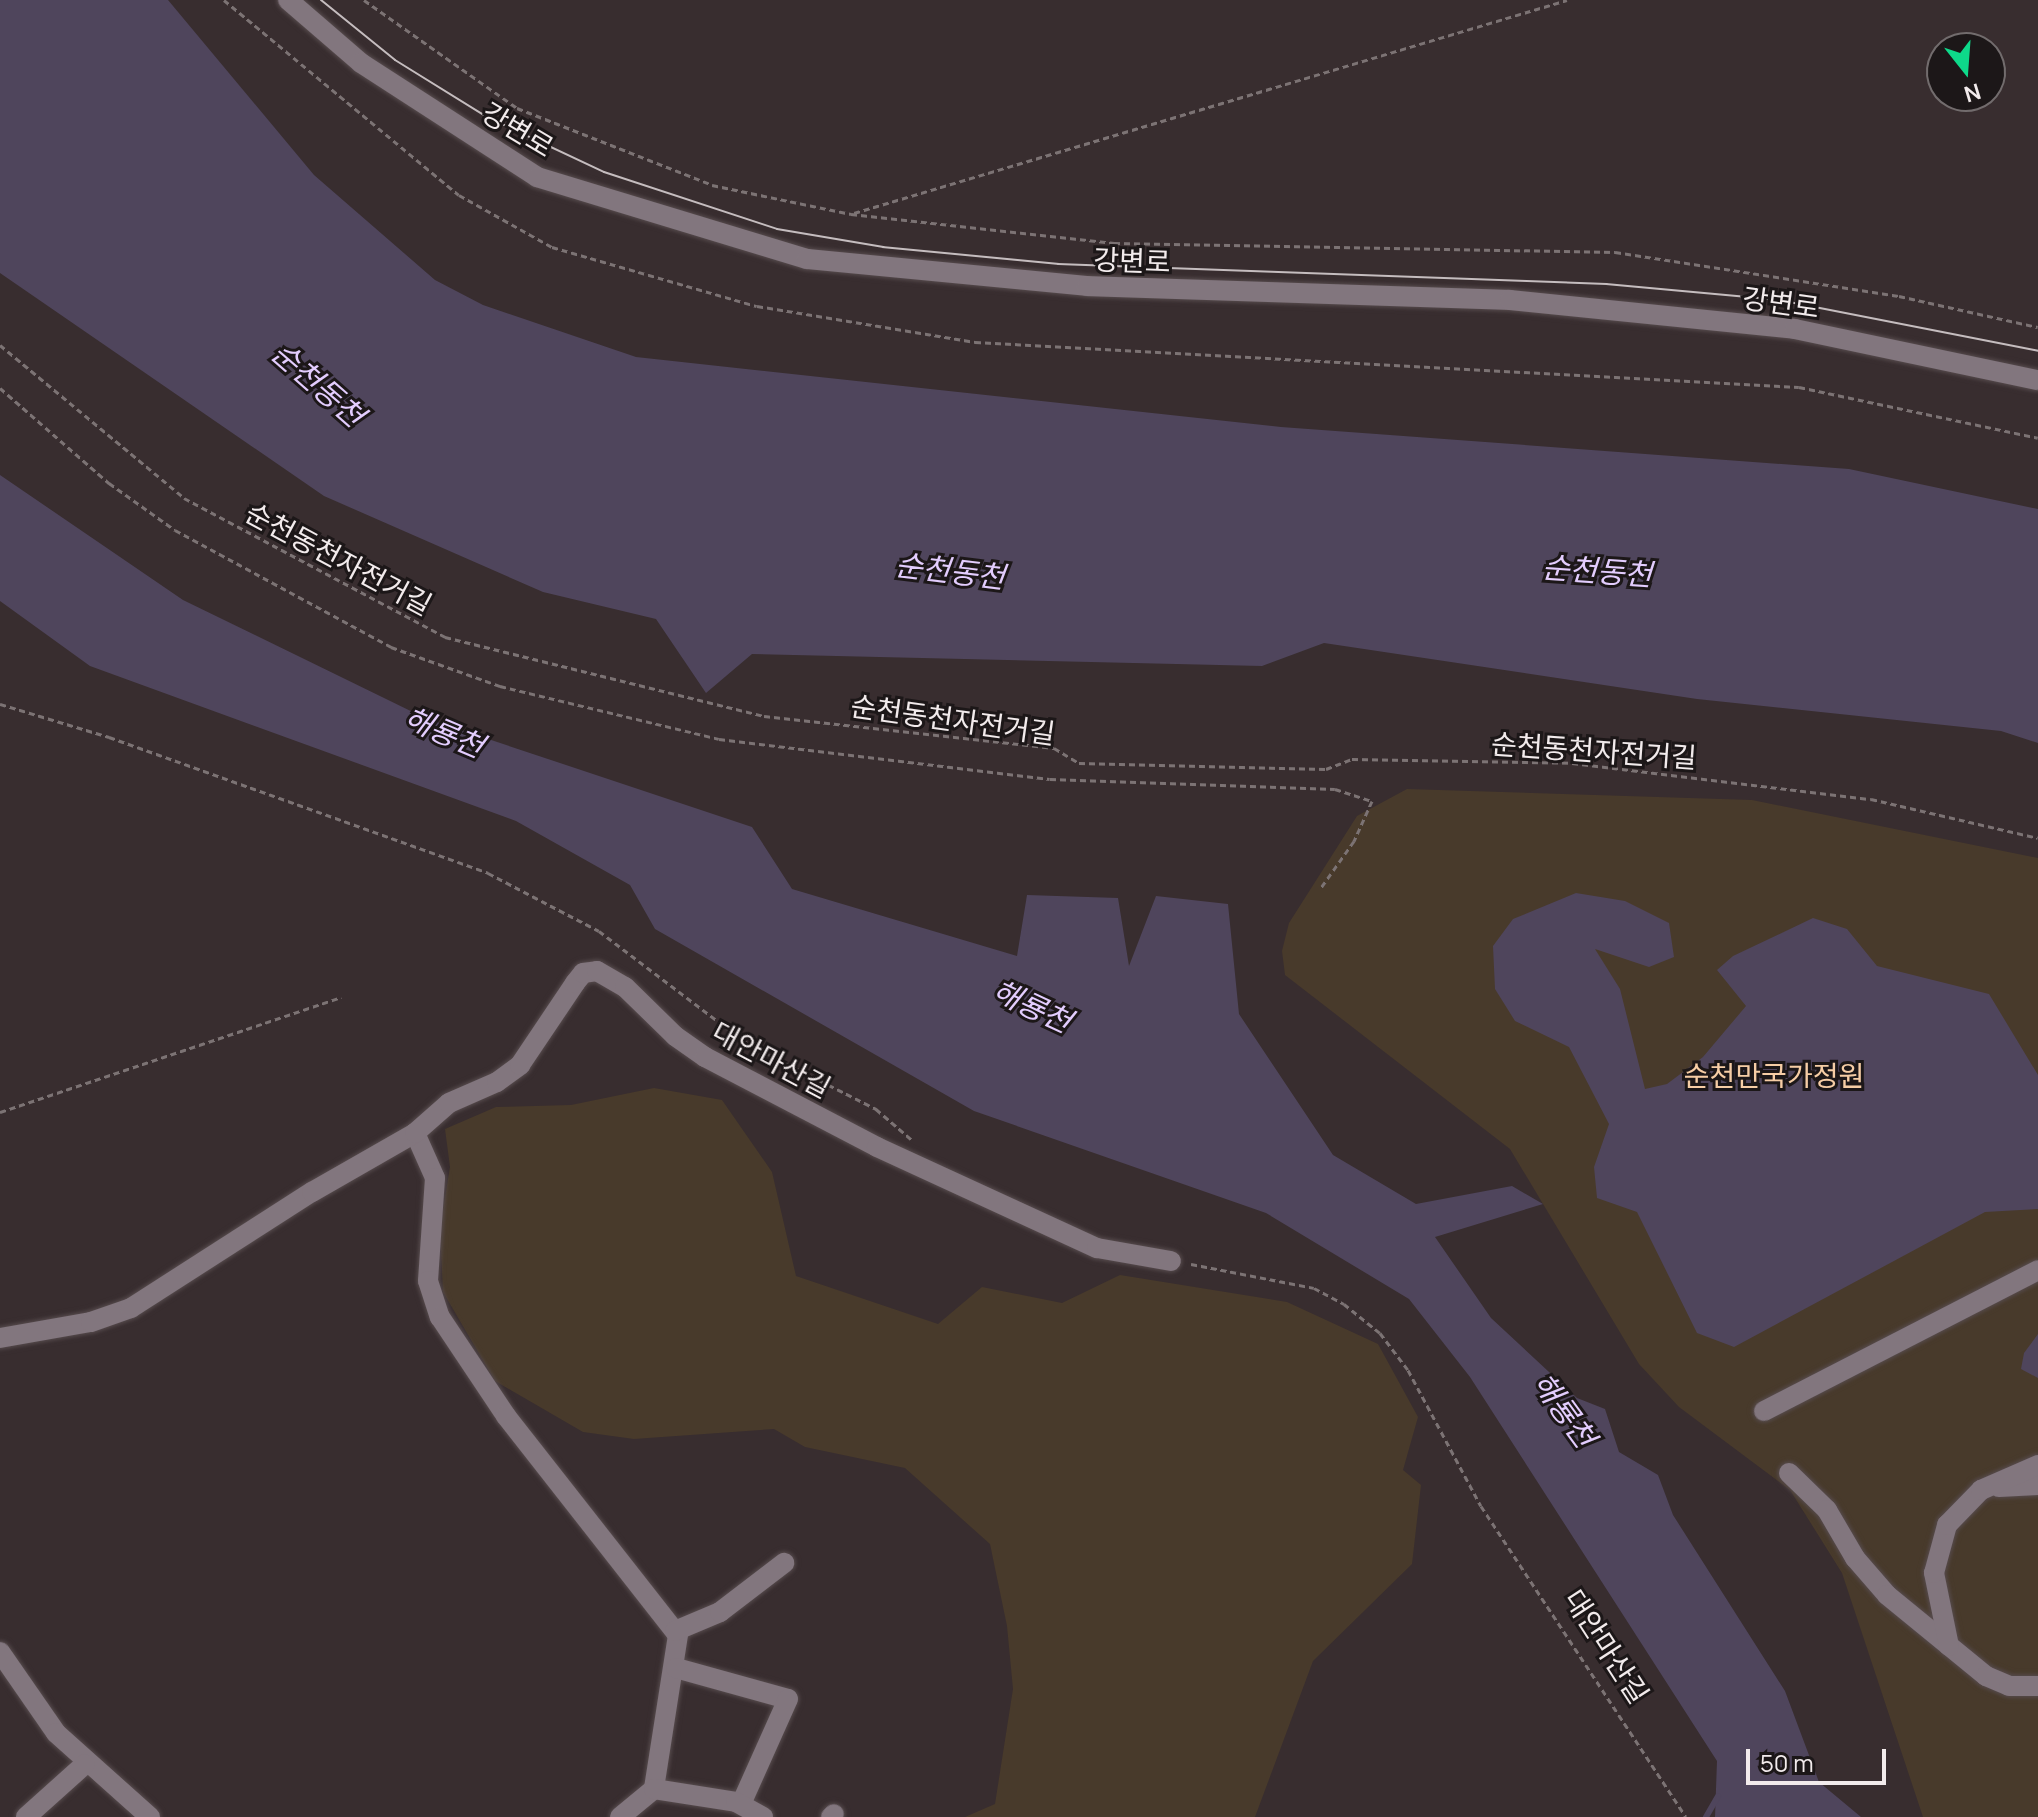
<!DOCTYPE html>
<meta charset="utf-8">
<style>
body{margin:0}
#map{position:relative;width:2038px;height:1817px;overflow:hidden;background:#382d2f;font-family:Manrope,"Noto Sans KR",sans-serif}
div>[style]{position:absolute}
.green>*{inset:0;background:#483a2b}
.water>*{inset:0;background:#4f455c}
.stream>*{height:6px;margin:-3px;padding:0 3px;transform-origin:3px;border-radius:3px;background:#4f455c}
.path>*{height:3px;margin-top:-1.5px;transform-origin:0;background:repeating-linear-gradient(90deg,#7c7374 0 6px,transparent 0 10px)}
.roads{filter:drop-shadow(0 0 2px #564b4d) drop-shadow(0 0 2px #564b4d)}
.minor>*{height:20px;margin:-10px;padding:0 10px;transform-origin:10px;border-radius:10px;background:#82767e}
.tram>*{height:2px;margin:-1px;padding:0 1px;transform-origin:1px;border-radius:1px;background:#c5bdbf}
span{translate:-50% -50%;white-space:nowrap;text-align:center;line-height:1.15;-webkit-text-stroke:6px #1c1718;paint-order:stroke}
.street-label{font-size:28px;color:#f2ebec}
.park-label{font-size:28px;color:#f6cda5}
.water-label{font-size:30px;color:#e3cdfe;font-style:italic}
.north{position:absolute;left:1926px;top:32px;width:80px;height:80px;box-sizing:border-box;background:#1c1718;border:2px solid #726c6d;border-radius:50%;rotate:163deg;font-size:22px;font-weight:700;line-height:32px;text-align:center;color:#f2ebec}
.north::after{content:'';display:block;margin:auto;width:28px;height:36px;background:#0ed98a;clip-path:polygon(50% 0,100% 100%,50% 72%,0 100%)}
.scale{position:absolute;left:1746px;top:1749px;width:140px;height:36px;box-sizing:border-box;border:4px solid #f2ebec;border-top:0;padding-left:10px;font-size:24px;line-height:28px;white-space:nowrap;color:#f2ebec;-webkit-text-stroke:6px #1c1718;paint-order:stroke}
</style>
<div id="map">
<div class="green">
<div style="clip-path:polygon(1407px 789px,1752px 800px,2038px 858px,2038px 1817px,1923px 1817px,1842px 1573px,1790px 1490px,1679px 1407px,1639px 1364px,1510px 1149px,1285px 975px,1282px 951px,1289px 923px,1357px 816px)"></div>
<div style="clip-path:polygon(654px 1088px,722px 1100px,772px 1172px,796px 1276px,938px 1324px,982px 1287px,1062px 1303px,1120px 1275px,1287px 1302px,1378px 1344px,1418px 1417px,1403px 1470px,1421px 1485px,1412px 1564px,1313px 1661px,1255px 1817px,965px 1817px,995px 1804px,1013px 1689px,1007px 1626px,990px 1544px,905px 1468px,805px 1447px,774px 1429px,634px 1439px,583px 1432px,495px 1381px,443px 1292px,440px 1228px,450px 1167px,445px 1129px,496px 1107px,571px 1105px)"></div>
</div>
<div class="water">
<div style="clip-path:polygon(0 0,168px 0,314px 175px,435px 280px,483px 305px,636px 357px,1281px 427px,1849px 469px,2038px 509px,2038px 743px,2001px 731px,1697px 699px,1324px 643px,1262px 666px,752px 654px,706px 693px,656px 619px,543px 592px,324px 496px,0 273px)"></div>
<div style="clip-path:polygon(0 475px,183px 600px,425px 718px,752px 827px,792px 889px,1017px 956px,1027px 895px,1118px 898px,1129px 966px,1156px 896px,1228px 904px,1239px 1014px,1333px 1155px,1416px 1204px,1512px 1186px,1543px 1204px,1435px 1237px,1491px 1318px,1577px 1398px,1605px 1409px,1619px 1452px,1658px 1475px,1673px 1515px,1785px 1691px,1819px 1782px,1861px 1817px,1715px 1817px,1717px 1761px,1470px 1377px,1409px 1299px,1266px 1213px,974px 1111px,655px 929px,630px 885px,516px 821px,90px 666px,0 601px)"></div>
<div style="clip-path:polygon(1576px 893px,1625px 901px,1669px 923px,1674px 957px,1649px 967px,1595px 949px,1620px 989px,1645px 1089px,1667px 1084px,1703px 1057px,1746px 1006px,1717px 970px,1733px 956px,1813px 918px,1847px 929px,1877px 966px,1989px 994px,2038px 1075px,2038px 1209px,1985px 1212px,1734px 1347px,1697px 1333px,1637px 1212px,1597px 1198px,1594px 1167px,1609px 1124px,1569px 1047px,1515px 1021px,1495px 989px,1493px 946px,1513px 919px)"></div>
<div style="clip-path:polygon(2038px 1334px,2038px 1378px,2021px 1369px,2024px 1353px)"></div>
</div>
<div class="stream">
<div style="left:1706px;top:1817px;width:24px;rotate:-60deg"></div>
</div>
<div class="path">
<div style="left:224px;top:0;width:305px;rotate:39.7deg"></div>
<div style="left:459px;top:195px;width:107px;rotate:29.2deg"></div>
<div style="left:552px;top:247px;width:213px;rotate:16.1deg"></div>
<div style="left:757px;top:306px;width:221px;rotate:9.4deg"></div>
<div style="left:975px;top:342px;width:825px;rotate:3.13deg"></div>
<div style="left:1799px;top:387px;width:244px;rotate:12deg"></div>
<div style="left:364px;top:0;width:187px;rotate:35.2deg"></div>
<div style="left:517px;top:108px;width:210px;rotate:21.5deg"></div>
<div style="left:712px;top:185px;width:142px;rotate:11.8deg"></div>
<div style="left:851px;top:214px;width:265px;rotate:6.3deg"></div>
<div style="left:1114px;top:243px;width:501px;rotate:1.03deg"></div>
<div style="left:1615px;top:252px;width:287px;rotate:8.8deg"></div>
<div style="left:1899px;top:296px;width:142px;rotate:12.6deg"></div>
<div style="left:854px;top:213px;width:744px;rotate:-16.63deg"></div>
<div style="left:0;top:345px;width:239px;rotate:39.7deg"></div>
<div style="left:184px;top:498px;width:296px;rotate:28deg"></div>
<div style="left:445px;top:637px;width:329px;rotate:13.9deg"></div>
<div style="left:764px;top:716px;width:292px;rotate:6.3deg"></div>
<div style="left:1054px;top:748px;width:29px;rotate:31deg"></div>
<div style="left:1079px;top:763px;width:247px;rotate:1.4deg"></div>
<div style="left:1326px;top:769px;width:28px;rotate:-21deg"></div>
<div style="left:1352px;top:759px;width:220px;rotate:1deg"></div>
<div style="left:1572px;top:763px;width:301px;rotate:6.9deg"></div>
<div style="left:1871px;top:799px;width:171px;rotate:13.1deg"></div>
<div style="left:0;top:388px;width:145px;rotate:41.1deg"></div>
<div style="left:109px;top:483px;width:81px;rotate:35.5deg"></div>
<div style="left:175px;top:530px;width:246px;rotate:28.4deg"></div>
<div style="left:391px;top:647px;width:116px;rotate:19.7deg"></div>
<div style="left:500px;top:686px;width:225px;rotate:13.6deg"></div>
<div style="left:719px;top:739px;width:333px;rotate:6.9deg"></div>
<div style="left:1050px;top:779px;width:285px;rotate:2deg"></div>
<div style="left:1335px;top:789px;width:39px;rotate:18deg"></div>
<div style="left:1372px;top:801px;width:44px;rotate:114.2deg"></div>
<div style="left:1354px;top:841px;width:59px;rotate:125.3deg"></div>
<div style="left:0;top:704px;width:114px;rotate:16.8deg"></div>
<div style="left:109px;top:737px;width:403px;rotate:19.7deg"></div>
<div style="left:488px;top:873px;width:125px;rotate:27.6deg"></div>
<div style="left:599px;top:931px;width:187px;rotate:37.2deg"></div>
<div style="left:748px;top:1044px;width:144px;rotate:26.9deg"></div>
<div style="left:876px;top:1109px;width:48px;rotate:40.7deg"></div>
<div style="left:0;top:1112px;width:360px;rotate:-18.6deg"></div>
<div style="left:1191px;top:1264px;width:125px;rotate:11deg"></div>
<div style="left:1314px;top:1288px;width:34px;rotate:28deg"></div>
<div style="left:1344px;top:1304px;width:46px;rotate:38.9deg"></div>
<div style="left:1380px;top:1333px;width:46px;rotate:52.9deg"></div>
<div style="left:1408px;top:1370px;width:154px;rotate:61.8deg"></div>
<div style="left:1481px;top:1506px;width:372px;rotate:56.6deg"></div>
</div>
<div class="roads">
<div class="minor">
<div style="left:288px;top:0;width:96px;rotate:40.8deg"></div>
<div style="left:361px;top:63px;width:210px;rotate:32.9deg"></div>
<div style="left:537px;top:177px;width:282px;rotate:16.9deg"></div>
<div style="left:807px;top:259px;width:281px;rotate:5.5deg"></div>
<div style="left:1087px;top:286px;width:423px;rotate:1.9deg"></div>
<div style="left:1510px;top:300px;width:286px;rotate:5.8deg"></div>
<div style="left:1795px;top:329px;width:248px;rotate:11.9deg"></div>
<div style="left:415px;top:1133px;width:49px;rotate:66deg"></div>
<div style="left:435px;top:1178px;width:103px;rotate:93.9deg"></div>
<div style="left:428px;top:1281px;width:38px;rotate:72deg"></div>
<div style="left:440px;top:1317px;width:119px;rotate:56.3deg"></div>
<div style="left:506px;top:1416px;width:278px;rotate:51.9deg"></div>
<div style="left:678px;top:1635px;width:156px;rotate:98.9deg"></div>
<div style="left:654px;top:1789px;width:44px;rotate:140.5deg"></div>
<div style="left:0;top:1338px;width:92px;rotate:-10deg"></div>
<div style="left:91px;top:1322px;width:42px;rotate:-19.3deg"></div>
<div style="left:131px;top:1308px;width:215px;rotate:-32.7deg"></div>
<div style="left:312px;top:1192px;width:119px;rotate:-29.8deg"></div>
<div style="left:415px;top:1133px;width:45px;rotate:-41.4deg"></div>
<div style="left:449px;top:1103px;width:52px;rotate:-23.6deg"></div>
<div style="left:497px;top:1082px;width:29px;rotate:-36deg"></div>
<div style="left:520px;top:1065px;width:99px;rotate:-56.1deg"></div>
<div style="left:575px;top:983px;width:13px;rotate:-51deg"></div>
<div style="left:583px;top:973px;width:14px;rotate:-8deg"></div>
<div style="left:597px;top:971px;width:32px;rotate:30deg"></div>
<div style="left:625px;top:987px;width:70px;rotate:44.4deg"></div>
<div style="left:675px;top:1036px;width:37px;rotate:35deg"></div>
<div style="left:705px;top:1057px;width:194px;rotate:27.6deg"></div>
<div style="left:877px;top:1147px;width:242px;rotate:24.7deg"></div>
<div style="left:1097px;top:1248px;width:75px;rotate:10deg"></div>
<div style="left:1764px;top:1411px;width:308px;rotate:-27.2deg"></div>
<div style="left:1789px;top:1473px;width:53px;rotate:44.2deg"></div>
<div style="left:1827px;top:1510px;width:56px;rotate:59.7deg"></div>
<div style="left:1855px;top:1558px;width:49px;rotate:49.1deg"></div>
<div style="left:1887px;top:1595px;width:128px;rotate:39.3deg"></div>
<div style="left:1986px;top:1676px;width:25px;rotate:23deg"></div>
<div style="left:2009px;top:1686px;width:29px"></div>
<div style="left:1999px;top:1487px;width:39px;rotate:-3deg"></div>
<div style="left:675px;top:1631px;width:49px;rotate:-22.9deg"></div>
<div style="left:720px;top:1612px;width:81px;rotate:-37.4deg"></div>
<div style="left:1949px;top:1646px;width:75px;rotate:-101.6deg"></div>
<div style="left:1934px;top:1573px;width:50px;rotate:-74.8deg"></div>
<div style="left:1947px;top:1525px;width:49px;rotate:-45.8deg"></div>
<div style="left:1981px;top:1490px;width:62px;rotate:-23.7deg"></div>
<div style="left:0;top:1652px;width:98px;rotate:55.3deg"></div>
<div style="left:56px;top:1733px;width:126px;rotate:41.8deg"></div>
<div style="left:676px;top:1668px;width:116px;rotate:15.5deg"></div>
<div style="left:788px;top:1699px;width:115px;rotate:114.1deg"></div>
<div style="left:654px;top:1789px;width:83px;rotate:9deg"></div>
<div style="left:736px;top:1802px;width:31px;rotate:29deg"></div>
<div style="left:26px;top:1817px;width:79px;rotate:-41.9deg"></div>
<div style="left:831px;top:1817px;width:4px;rotate:-45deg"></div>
</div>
</div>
<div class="tram">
<div style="left:321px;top:0;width:95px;rotate:39deg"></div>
<div style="left:395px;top:60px;width:108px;rotate:31.8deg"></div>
<div style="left:487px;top:117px;width:129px;rotate:25.2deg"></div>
<div style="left:604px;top:172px;width:182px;rotate:18.2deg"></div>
<div style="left:777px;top:229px;width:108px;rotate:9.6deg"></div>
<div style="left:883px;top:247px;width:176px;rotate:5.5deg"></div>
<div style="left:1058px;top:264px;width:549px;rotate:2.09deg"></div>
<div style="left:1607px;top:284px;width:173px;rotate:5.3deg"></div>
<div style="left:1779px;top:300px;width:264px;rotate:11.1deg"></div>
</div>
<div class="street-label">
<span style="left:518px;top:129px;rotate:31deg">강변로</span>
<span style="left:1132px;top:260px;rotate:2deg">강변로</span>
<span style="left:1781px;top:302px;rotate:8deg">강변로</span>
<span style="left:339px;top:558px;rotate:28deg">순천동천자전거길</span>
<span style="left:953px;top:719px;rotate:8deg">순천동천자전거길</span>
<span style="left:1594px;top:750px;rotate:4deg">순천동천자전거길</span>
<span style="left:772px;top:1059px;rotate:28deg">대안마산길</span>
<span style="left:1607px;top:1646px;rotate:57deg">대안마산길</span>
</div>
<div class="park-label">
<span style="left:1774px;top:1075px">순천만국가정원</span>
</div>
<div class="water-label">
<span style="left:318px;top:384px;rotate:41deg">순천동천</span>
<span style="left:950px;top:571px;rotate:7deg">순천동천</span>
<span style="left:1597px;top:571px;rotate:4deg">순천동천</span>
<span style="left:444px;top:732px;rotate:23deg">해룡천</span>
<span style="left:1032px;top:1006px;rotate:25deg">해룡천</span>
<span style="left:1564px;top:1410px;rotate:54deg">해룡천</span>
</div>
<div class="north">N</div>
<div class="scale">50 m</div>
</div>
